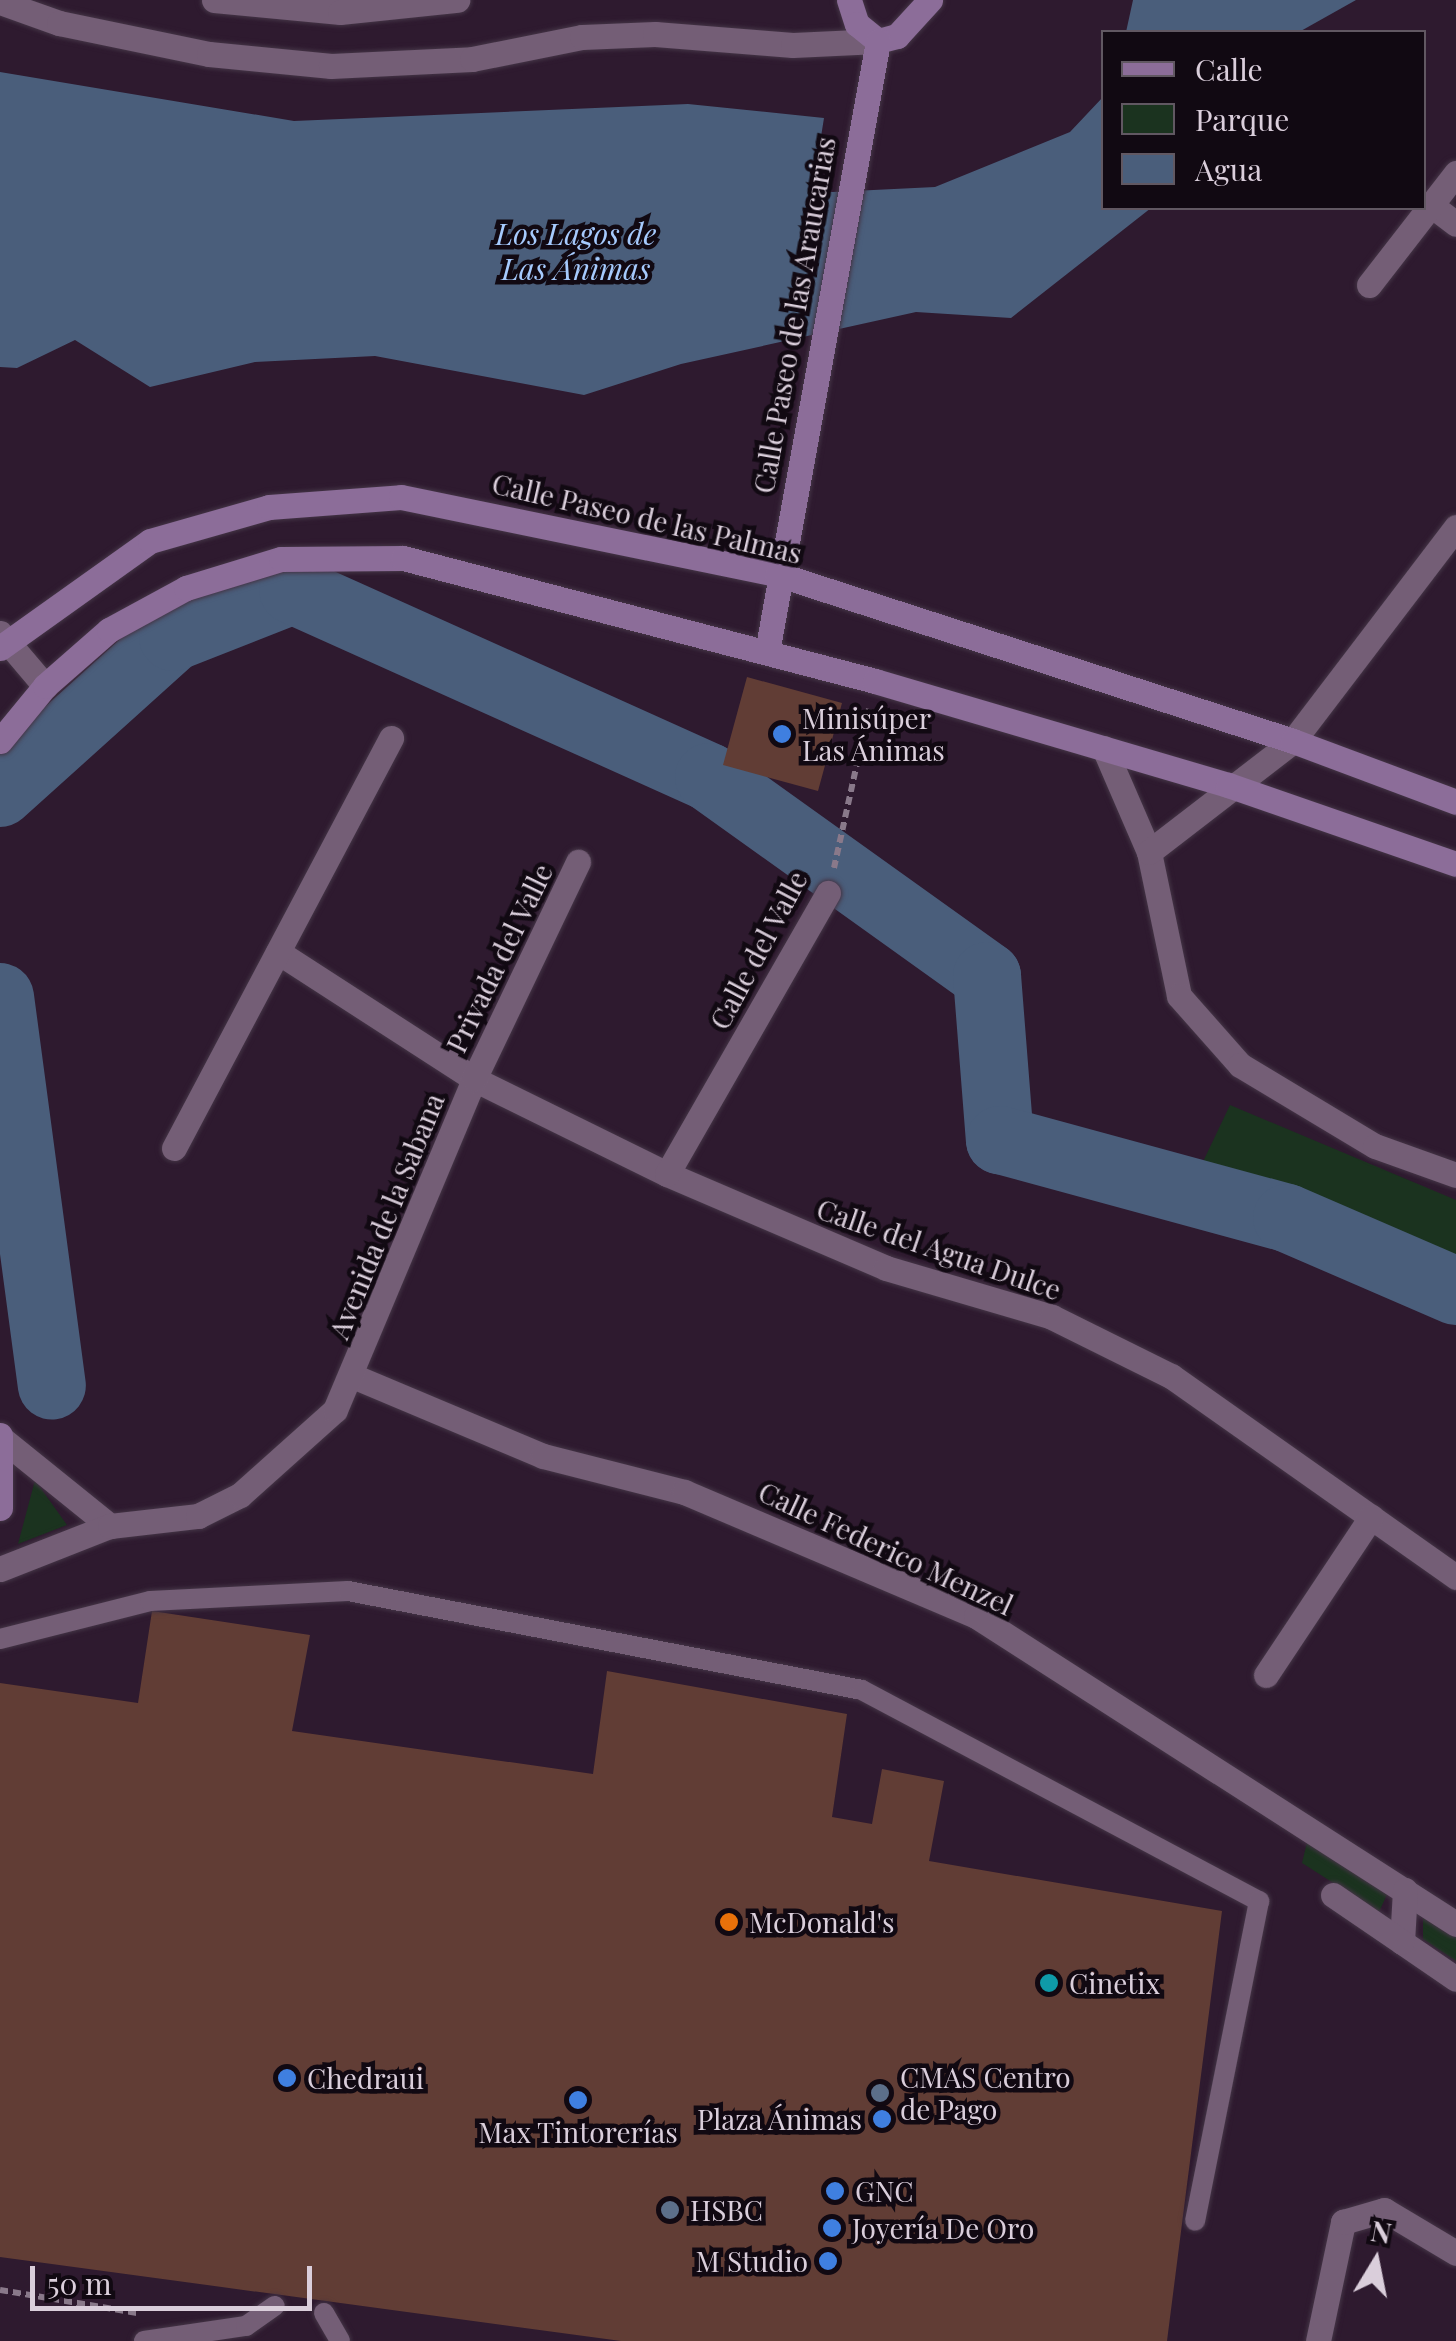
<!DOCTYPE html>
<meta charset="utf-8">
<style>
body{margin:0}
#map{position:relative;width:1456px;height:2341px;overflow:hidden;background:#2e1a2f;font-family:"Playfair Display",serif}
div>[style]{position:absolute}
.green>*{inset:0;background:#1b331f}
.water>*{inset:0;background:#4a5e7b}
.river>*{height:68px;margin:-34px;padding:0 34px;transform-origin:34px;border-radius:34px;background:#4a5e7b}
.building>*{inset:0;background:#613d35}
.path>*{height:6px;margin-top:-3px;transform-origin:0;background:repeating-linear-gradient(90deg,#89798a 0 8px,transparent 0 13px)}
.roads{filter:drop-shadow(0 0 2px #443546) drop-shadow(0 0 2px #443546)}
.service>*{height:20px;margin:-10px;padding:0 10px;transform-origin:10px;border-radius:10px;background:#745e76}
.minor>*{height:25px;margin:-12.5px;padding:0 12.5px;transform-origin:12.5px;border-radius:12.5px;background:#745e76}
.tertiary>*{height:25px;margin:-12.5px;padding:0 12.5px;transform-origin:12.5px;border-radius:12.5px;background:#745e76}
.secondary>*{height:25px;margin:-12.5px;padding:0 12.5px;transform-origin:12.5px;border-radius:12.5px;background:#8c6d99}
.dots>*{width:28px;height:28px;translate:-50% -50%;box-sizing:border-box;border:5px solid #110912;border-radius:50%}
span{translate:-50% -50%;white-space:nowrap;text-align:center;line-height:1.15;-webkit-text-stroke:9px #110912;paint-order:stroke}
.street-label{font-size:28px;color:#dacedb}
.poi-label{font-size:28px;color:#dacedb}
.left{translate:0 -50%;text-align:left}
.right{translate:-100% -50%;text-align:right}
.water-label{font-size:30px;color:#a6cafd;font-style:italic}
.legend{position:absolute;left:1101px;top:30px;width:325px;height:180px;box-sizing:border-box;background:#110912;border:2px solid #615862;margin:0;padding:12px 18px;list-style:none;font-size:30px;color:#dacedb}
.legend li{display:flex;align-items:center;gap:20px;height:50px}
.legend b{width:50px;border:2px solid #615862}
.north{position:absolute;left:1326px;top:2211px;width:100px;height:100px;-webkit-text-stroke:8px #110912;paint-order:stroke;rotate:10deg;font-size:28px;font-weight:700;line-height:40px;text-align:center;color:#dacedb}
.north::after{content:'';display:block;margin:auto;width:35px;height:45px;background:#dacedb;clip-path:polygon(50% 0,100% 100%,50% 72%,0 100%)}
.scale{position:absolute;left:30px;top:2266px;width:282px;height:45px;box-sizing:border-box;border:5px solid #dacedb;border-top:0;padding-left:12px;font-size:30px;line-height:35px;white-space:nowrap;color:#dacedb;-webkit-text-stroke:8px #110912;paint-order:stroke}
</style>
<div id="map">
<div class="green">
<div style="clip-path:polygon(1230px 1105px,1456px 1200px,1456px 1280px,1199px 1170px)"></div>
<div style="clip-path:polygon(35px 1480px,67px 1525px,18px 1544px)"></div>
<div style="clip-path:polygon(1308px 1838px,1389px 1890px,1379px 1912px,1302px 1863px)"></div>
<div style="clip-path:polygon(1423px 1914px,1456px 1936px,1456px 1961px,1423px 1939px)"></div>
</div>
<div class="water">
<div style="clip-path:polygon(1133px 0,1356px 0,1299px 32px,1126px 32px)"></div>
<div style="clip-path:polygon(0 72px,294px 121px,688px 104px,824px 118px,812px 193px,935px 187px,1070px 132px,1103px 97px,1104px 208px,1151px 208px,1011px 318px,916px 312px,681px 364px,584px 395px,375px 356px,255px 362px,150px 387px,75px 340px,17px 368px,0 367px)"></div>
</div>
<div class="river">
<div style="left:0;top:793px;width:233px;rotate:-42deg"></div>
<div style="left:173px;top:637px;width:129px;rotate:-21.4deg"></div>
<div style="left:293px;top:590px;width:456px;rotate:24.2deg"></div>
<div style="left:709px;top:777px;width:342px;rotate:35.6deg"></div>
<div style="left:987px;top:976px;width:165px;rotate:85.5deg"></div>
<div style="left:1000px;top:1140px;width:297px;rotate:15.2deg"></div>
<div style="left:1287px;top:1218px;width:184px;rotate:23.4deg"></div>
<div style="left:0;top:997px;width:392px;rotate:82.4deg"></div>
</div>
<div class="building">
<div style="clip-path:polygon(747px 677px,842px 703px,818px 791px,723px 765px)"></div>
<div style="clip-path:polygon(152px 1611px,310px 1635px,292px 1731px,593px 1774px,607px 1671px,847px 1714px,832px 1817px,872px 1824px,882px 1769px,944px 1781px,929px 1861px,1222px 1911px,1167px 2341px,621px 2341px,0 2257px,0 1683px,138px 1703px)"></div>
</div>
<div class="path">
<div style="left:834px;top:868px;width:163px;rotate:-77.6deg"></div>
<div style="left:0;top:2290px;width:139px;rotate:9.5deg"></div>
</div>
<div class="roads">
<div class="service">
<div style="left:0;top:1639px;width:155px;rotate:-14.2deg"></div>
<div style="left:150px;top:1601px;width:198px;rotate:-2.9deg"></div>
<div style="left:348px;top:1591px;width:523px;rotate:10.9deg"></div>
<div style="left:862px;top:1690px;width:450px;rotate:28deg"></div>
<div style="left:1259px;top:1901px;width:326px;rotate:101.3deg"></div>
<div style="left:324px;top:2313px;width:32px;rotate:60deg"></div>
<div style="left:144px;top:2341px;width:103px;rotate:-8.4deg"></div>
<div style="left:246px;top:2326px;width:35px;rotate:-35deg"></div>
</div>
<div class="minor">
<div style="left:1431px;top:205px;width:31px;rotate:37deg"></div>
<div style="left:1369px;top:285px;width:142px;rotate:-52.2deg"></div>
<div style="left:1104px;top:748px;width:113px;rotate:66.6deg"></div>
<div style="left:1149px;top:852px;width:147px;rotate:78.2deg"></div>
<div style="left:1179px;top:996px;width:92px;rotate:48.5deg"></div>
<div style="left:1240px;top:1065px;width:157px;rotate:31deg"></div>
<div style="left:1375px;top:1146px;width:86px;rotate:19.7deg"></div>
<div style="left:1149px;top:852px;width:182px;rotate:-37.6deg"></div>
<div style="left:1293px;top:741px;width:269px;rotate:-52.7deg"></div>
<div style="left:278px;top:952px;width:234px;rotate:32.9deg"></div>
<div style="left:474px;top:1079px;width:215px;rotate:26.2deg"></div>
<div style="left:667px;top:1174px;width:238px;rotate:23.2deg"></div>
<div style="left:886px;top:1268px;width:173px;rotate:16.4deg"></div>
<div style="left:1052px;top:1317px;width:133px;rotate:26.4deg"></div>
<div style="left:1171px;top:1376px;width:349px;rotate:35.2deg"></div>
<div style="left:174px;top:1148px;width:464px;rotate:-62.1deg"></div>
<div style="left:667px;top:1174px;width:324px;rotate:-60.2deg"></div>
<div style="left:353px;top:1376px;width:206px;rotate:22.8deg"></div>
<div style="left:543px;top:1456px;width:146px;rotate:14.3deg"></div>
<div style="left:684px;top:1492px;width:317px;rotate:23deg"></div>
<div style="left:976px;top:1616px;width:570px;rotate:32.69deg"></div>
<div style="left:2px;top:1439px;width:139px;rotate:38.9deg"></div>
<div style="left:0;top:1569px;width:118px;rotate:-21.4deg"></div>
<div style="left:110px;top:1526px;width:89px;rotate:-6.5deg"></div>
<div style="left:198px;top:1516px;width:47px;rotate:-26.6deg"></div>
<div style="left:240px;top:1495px;width:127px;rotate:-41.8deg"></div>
<div style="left:335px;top:1410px;width:359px;rotate:-67.2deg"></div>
<div style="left:474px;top:1079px;width:241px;rotate:-64.4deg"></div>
<div style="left:1266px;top:1675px;width:190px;rotate:-56.4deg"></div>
<div style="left:1405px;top:1890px;width:52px;rotate:93.3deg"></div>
<div style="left:1402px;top:1942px;width:65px;rotate:34.4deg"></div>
<div style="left:1333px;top:1895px;width:83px;rotate:34.3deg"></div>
<div style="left:1318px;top:2341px;width:122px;rotate:-78.1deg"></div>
<div style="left:1343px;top:2222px;width:43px;rotate:-16.3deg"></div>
<div style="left:1384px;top:2210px;width:84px;rotate:30.8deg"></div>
</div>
<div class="tertiary">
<div style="left:214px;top:0;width:127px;rotate:5.4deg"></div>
<div style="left:340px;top:12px;width:118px;rotate:-5.9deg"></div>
<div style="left:0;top:2px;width:63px;rotate:19.6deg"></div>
<div style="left:59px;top:23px;width:153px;rotate:11.7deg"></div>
<div style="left:209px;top:54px;width:123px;rotate:5.6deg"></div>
<div style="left:331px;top:66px;width:141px;rotate:-2.8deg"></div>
<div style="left:472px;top:59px;width:112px;rotate:-11.3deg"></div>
<div style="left:582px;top:37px;width:73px;rotate:-2.4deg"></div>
<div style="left:655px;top:34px;width:138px;rotate:4.6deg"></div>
<div style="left:793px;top:45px;width:85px;rotate:-2.7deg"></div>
<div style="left:0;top:633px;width:70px;rotate:49.7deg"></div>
</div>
<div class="secondary">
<div style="left:849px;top:0;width:25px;rotate:72deg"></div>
<div style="left:857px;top:24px;width:27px;rotate:39deg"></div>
<div style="left:878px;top:41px;width:20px;rotate:-15deg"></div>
<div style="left:897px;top:36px;width:49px;rotate:-47.5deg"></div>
<div style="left:0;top:648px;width:184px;rotate:-35.5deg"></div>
<div style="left:150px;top:541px;width:124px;rotate:-15.9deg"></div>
<div style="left:269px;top:507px;width:132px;rotate:-4.3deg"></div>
<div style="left:401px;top:497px;width:384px;rotate:11.6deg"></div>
<div style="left:777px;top:574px;width:542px;rotate:17.93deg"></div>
<div style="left:1293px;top:741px;width:174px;rotate:20.5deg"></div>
<div style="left:767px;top:652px;width:621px;rotate:-79.7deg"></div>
<div style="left:0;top:741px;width:71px;rotate:-50.7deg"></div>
<div style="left:45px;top:686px;width:85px;rotate:-41.2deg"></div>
<div style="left:109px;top:630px;width:88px;rotate:-28.6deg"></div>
<div style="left:186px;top:588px;width:99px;rotate:-17deg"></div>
<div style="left:281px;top:559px;width:122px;rotate:-0.5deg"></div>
<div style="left:403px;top:558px;width:488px;rotate:14.6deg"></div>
<div style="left:875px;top:681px;width:368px;rotate:16.4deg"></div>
<div style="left:1228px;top:785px;width:241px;rotate:19.1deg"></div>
<div style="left:0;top:1435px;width:73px;rotate:90deg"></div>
</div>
</div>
<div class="dots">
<div style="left:782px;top:734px;background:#3f7fe0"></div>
<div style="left:729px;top:1922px;background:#e8710a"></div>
<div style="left:1049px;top:1983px;background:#0f9aa8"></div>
<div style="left:287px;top:2078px;background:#3f7fe0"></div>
<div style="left:880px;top:2093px;background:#5c6f8a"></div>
<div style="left:578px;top:2100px;background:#3f7fe0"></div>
<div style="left:882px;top:2119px;background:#3f7fe0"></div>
<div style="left:835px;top:2191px;background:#3f7fe0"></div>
<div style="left:670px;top:2210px;background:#5c6f8a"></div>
<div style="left:832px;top:2228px;background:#3f7fe0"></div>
<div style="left:828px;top:2261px;background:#3f7fe0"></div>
</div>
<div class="street-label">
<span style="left:794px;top:315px;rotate:-80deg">Calle Paseo de las Araucarias</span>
<span style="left:647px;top:518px;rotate:13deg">Calle Paseo de las Palmas</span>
<span style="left:758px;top:950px;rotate:-62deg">Calle del Valle</span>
<span style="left:499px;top:958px;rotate:-64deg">Privada del Valle</span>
<span style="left:386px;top:1216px;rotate:-68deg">Avenida de la Sabana</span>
<span style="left:939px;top:1249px;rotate:19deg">Calle del Agua Dulce</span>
<span style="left:886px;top:1548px;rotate:25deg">Calle Federico Menzel</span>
</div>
<div class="poi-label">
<span class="left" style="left:802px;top:734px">Minisúper<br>Las Ánimas</span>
<span class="left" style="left:749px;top:1922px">McDonald's</span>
<span class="left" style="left:1069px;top:1983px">Cinetix</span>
<span class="left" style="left:900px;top:2093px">CMAS Centro<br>de Pago</span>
<span class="left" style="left:307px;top:2078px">Chedraui</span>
<span class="right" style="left:862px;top:2119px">Plaza Ánimas</span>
<span style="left:578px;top:2132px">Max Tintorerías</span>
<span class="left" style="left:855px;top:2191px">GNC</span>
<span class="left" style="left:690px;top:2210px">HSBC</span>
<span class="left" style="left:852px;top:2228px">Joyería De Oro</span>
<span class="right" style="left:808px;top:2261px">M Studio</span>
</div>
<div class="water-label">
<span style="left:576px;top:250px">Los Lagos de<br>Las Ánimas</span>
</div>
<ul class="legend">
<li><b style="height:12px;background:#8c6d99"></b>Calle</li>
<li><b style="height:28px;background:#1b331f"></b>Parque</li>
<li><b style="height:28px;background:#4a5e7b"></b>Agua</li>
</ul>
<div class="north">N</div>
<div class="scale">50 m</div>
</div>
